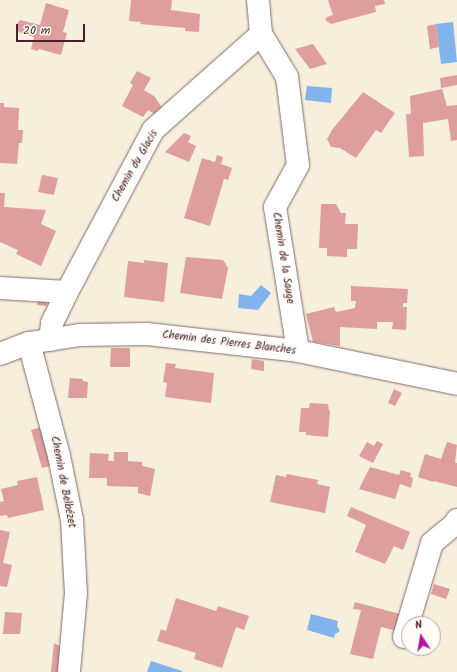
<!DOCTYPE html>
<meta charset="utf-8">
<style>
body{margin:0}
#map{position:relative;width:457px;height:672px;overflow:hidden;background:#f5efdc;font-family:Kalam,sans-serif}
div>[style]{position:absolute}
.water>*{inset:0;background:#81b3ed}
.building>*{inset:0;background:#dd9e9c}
.roads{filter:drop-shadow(0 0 1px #866869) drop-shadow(0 0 1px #866869)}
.street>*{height:22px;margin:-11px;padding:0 11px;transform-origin:11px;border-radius:11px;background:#fff}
.secondary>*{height:22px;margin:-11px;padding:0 11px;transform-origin:11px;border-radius:11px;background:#fff}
span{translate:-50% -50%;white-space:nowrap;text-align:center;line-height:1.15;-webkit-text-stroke:4px #fdfcf7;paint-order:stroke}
.street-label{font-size:11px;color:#4a1f2b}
.north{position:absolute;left:401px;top:616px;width:40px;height:40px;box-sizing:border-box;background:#fdfcf7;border:1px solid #b5a4a5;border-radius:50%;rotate:348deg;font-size:11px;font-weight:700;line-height:16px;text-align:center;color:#4a1f2b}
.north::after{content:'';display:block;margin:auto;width:14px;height:18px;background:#b5179e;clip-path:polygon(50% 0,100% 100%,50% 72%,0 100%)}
.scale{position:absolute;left:16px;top:24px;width:69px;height:18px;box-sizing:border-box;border:2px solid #4a1f2b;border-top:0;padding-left:5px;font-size:12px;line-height:14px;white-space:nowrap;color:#4a1f2b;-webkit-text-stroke:3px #fdfcf7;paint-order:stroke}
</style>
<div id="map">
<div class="water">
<div style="clip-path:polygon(453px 22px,457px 62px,441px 64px,436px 24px)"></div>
<div style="clip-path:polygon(307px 86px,332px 88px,331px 103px,305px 100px)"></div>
<div style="clip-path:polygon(261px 285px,271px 293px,258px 310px,238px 308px,239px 294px,251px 296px)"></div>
<div style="clip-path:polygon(311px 614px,338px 621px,337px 626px,340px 631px,335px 634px,334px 638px,307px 630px)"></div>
<div style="clip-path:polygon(151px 661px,182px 671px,182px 672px,147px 672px)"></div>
</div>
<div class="building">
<div style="clip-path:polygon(131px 0,172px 0,171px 10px,200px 14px,199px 32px,185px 31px,185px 28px,140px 24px,141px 22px,129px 21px)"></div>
<div style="clip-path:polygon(328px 0,384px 0,385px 4px,375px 6px,376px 12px,331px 24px,325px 20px,327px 17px,333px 15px)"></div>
<div style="clip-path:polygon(46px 3px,69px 10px,63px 32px,67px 33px,61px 55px,39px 49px,38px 51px,31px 49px,34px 37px,19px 32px,17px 29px,17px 24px,20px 20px,40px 25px)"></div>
<div style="clip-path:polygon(436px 24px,439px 47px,430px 49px,427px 26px)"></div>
<div style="clip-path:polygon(313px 44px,327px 64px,310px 69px,295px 49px)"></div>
<div style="clip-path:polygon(137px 71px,151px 78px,144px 90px,154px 96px,163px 109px,156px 115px,148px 110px,143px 117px,122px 106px,133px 85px,130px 83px)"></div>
<div style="clip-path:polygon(457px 75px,457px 85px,441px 88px,440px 78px)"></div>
<div style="clip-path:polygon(442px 89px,447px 106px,457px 105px,457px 140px,451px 141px,448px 119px,423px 123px,424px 156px,409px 157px,406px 114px,411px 114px,410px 96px)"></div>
<div style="clip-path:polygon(363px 92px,395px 113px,381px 133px,376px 130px,356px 158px,340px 148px,331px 147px,327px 139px,332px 130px)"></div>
<div style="clip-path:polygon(0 103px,4px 103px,4px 107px,19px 108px,18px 130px,23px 130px,22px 143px,19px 143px,17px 164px,0 163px)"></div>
<div style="clip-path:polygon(184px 133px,191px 136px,188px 142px,196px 146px,189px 162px,165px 152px)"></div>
<div style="clip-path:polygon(217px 155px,223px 157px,221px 164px,232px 168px,228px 180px,224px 179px,210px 226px,184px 218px,202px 158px,215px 162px)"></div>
<div style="clip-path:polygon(42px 175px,58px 178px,54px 195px,38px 192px)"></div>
<div style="clip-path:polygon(0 193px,5px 193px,4px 207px,46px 210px,41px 224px,56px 231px,41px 266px,16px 254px,18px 250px,0 242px)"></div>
<div style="clip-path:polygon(321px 204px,336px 204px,341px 213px,346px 213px,345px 224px,358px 224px,357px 249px,347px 249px,347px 257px,327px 256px,327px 248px,319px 248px)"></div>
<div style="clip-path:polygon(186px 257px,223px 260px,228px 268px,222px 299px,180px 293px)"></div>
<div style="clip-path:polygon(144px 260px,168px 263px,164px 302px,124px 297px,128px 261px,144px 263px)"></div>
<div style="clip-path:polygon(351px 286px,408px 289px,407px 303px,403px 303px,403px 307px,407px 307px,406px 330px,392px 329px,393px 322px,377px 322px,377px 329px,340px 327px,340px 346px,313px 342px,306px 314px,334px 307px,336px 312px,355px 308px,356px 301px,351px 301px)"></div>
<div style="clip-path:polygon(38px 299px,47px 299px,47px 306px,37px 305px)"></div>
<div style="clip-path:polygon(111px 348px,130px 348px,130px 367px,110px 367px)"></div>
<div style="clip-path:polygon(252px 359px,264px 361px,264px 371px,251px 369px)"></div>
<div style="clip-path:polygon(166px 363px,176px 364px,175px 368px,214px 373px,211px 403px,165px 397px,167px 383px,163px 382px)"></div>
<div style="clip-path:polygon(70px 378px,83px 379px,83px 381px,88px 382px,87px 398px,68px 398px)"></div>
<div style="clip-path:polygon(394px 389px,402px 393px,395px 406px,388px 403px)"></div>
<div style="clip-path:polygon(310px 403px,328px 404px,329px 410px,330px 411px,328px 437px,306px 435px,306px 432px,299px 432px,301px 408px,309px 408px)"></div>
<div style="clip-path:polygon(45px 426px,56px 464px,42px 468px,31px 430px)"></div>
<div style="clip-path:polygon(377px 441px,383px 444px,373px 463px,359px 456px,367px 442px,374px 446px)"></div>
<div style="clip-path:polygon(447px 442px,457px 445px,455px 463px,457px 463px,457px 487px,434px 481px,433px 482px,418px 477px,425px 454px,441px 459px)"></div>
<div style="clip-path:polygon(114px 452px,128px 452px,128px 461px,142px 462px,142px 466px,155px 469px,150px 496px,138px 493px,138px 487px,107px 486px,107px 478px,89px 478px,90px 453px,109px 454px,108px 461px,114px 461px)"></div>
<div style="clip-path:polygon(370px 467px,399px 475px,401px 470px,411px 473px,410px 477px,413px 478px,411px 488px,400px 484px,395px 499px,359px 489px)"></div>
<div style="clip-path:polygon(287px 474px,318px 480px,317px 484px,330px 487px,325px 513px,270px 502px,276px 475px,286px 477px)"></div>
<div style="clip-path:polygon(37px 477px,44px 510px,8px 518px,7px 515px,0 516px,0 502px,4px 501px,1px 489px,18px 485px,17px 481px)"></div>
<div style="clip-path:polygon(351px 507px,410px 532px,403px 550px,394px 546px,385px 564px,355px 552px,366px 525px,347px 516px)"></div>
<div style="clip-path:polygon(0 530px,10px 532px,3px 563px,12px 565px,7px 587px,0 586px)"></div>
<div style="clip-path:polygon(434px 584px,450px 589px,446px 599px,431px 594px)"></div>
<div style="clip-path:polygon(176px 598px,216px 611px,218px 606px,249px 616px,244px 630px,236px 627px,222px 668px,194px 659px,196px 653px,157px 641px,161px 629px,166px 631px)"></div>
<div style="clip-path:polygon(355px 602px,400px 614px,397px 631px,381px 627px,373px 659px,350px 654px,361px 610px,353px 609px)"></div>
<div style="clip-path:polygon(5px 612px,22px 613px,20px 634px,3px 634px)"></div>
<div style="clip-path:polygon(54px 643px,65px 649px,61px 672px,51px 672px)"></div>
</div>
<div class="roads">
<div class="street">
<div style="left:261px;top:34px;width:50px;rotate:58.8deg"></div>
<div style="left:287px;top:77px;width:89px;rotate:82.9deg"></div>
<div style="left:298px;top:165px;width:48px;rotate:118.7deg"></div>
<div style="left:275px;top:207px;width:146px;rotate:80.9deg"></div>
<div style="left:0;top:288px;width:67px;rotate:3.4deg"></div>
<div style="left:50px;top:340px;width:17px;rotate:-83deg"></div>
<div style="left:52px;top:323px;width:34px;rotate:-64deg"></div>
<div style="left:67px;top:292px;width:183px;rotate:-62deg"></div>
<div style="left:153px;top:130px;width:144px;rotate:-41.6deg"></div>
<div style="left:261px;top:34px;width:34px;rotate:-95deg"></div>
<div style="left:29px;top:343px;width:117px;rotate:75.1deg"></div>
<div style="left:59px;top:456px;width:65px;rotate:78.5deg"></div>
<div style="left:72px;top:520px;width:73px;rotate:86.9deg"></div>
<div style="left:76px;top:593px;width:79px;rotate:95.1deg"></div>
<div style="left:404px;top:637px;width:98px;rotate:-73.4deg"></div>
<div style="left:432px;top:543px;width:31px;rotate:-40deg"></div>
<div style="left:456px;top:523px;width:3px;rotate:-72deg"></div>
</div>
<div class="secondary">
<div style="left:0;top:354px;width:31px;rotate:-21deg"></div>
<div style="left:29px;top:343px;width:52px;rotate:-8.9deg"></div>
<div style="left:80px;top:335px;width:67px;rotate:-0.9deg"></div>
<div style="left:147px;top:334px;width:152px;rotate:6.4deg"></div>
<div style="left:298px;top:351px;width:162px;rotate:11.7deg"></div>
</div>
</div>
<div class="street-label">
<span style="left:135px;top:166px;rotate:-60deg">Chemin du Glacis</span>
<span style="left:283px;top:258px;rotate:81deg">Chemin de la Sauge</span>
<span style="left:229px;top:343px;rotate:7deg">Chemin des Pierres Blanches</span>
<span style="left:63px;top:482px;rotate:79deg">Chemin de Belbézet</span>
</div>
<div class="north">N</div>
<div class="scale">20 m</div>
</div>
